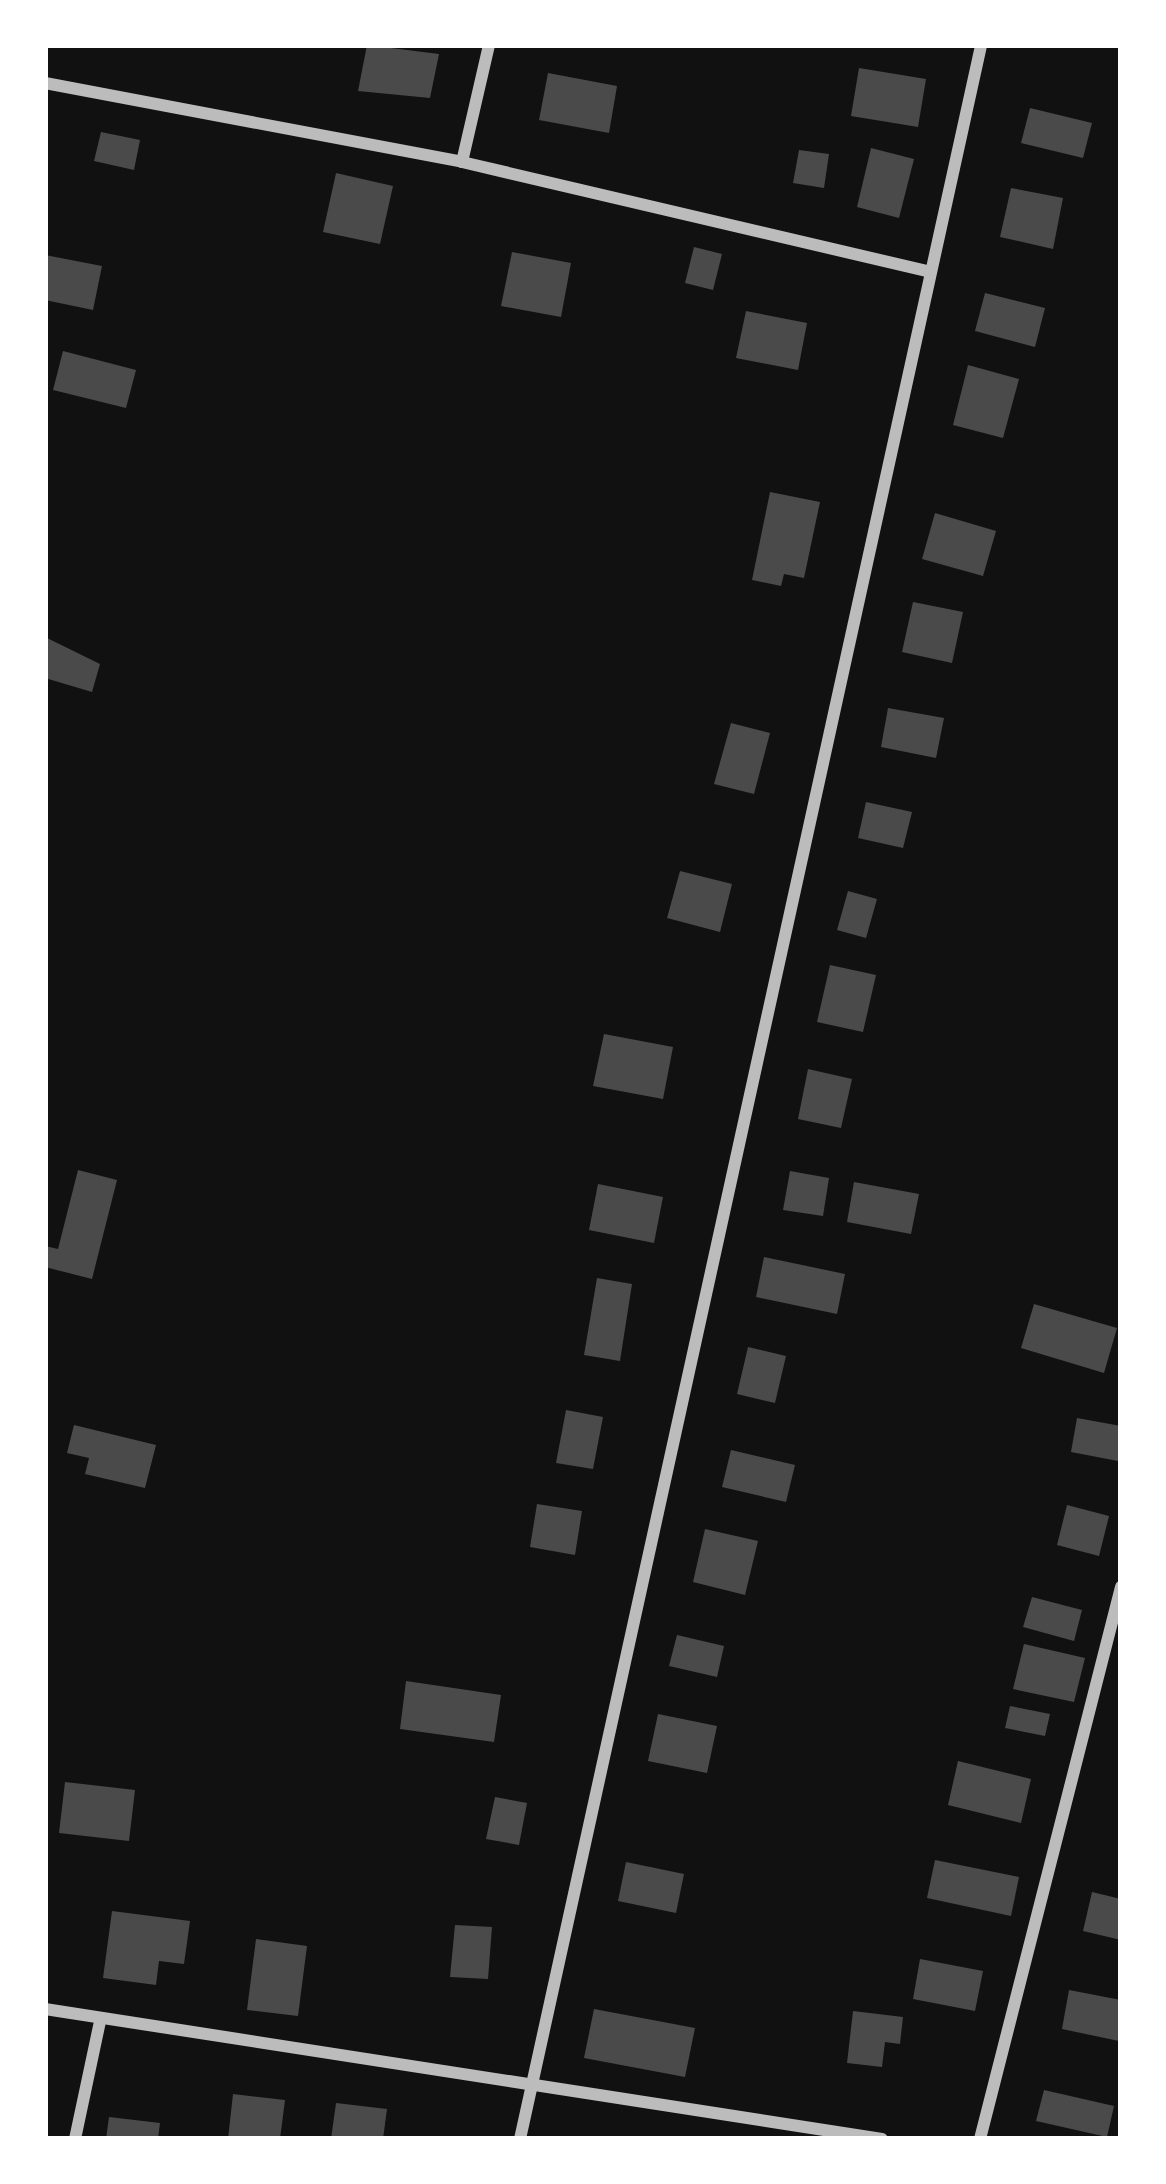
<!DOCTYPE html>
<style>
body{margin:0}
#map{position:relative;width:1166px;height:2184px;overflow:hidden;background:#111;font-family:"Libre Baskerville",serif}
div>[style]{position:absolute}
.building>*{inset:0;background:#4a4a4a}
.minor>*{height:12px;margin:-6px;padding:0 6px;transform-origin:6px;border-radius:6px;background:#bcbcbc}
span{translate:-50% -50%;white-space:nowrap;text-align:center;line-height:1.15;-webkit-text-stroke:12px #fff;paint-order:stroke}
.frame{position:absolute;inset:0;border:48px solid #fff;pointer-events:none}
</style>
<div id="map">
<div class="building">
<div style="clip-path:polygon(367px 45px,439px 54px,430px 98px,358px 91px)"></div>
<div style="clip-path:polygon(859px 68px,926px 79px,918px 127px,851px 116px)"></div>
<div style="clip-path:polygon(548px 73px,617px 86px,609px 133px,539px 120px)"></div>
<div style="clip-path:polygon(1030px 108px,1092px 123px,1083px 158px,1021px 143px)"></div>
<div style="clip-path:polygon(101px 132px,140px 140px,134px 170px,94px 161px)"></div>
<div style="clip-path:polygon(871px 148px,914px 159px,899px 218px,857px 207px)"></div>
<div style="clip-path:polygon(799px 150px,829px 154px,824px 188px,793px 183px)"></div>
<div style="clip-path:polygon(336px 173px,393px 186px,380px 244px,323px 232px)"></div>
<div style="clip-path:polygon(1011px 188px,1063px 198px,1053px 249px,1000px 237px)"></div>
<div style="clip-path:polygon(694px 247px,722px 254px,713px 290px,685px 283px)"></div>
<div style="clip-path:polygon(512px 252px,571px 263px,561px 317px,501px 306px)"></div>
<div style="clip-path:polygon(45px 255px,102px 266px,93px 310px,45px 300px)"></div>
<div style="clip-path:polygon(985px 293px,1045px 308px,1035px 347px,975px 331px)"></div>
<div style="clip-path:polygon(746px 311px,807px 323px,798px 370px,736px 358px)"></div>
<div style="clip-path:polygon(63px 351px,136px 370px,126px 408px,53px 390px)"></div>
<div style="clip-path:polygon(968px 365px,1019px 379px,1003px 438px,953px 425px)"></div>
<div style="clip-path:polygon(770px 492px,820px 502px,804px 578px,784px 574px,781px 586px,752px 580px)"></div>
<div style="clip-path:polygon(935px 513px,996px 531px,983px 576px,922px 559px)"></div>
<div style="clip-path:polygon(913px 602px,963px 612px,952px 663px,902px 652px)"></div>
<div style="clip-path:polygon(45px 637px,100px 664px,92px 692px,45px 678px)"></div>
<div style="clip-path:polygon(888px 708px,944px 718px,936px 758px,881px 747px)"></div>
<div style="clip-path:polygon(731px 723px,770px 733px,754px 794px,714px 784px)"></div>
<div style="clip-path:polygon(866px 802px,912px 812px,903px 848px,858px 838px)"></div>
<div style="clip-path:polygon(680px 871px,732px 884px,720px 932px,667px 918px)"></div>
<div style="clip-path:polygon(848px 891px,877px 899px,866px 938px,837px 930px)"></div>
<div style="clip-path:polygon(830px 965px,876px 975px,863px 1032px,817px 1022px)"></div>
<div style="clip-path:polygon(604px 1034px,673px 1047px,663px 1099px,593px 1086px)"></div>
<div style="clip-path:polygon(808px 1069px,852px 1079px,841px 1128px,798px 1119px)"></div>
<div style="clip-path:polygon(78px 1170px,117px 1180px,92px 1279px,45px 1267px,45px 1246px,58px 1249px)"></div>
<div style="clip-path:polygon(790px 1171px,829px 1178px,823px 1216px,783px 1210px)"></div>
<div style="clip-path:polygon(854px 1182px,919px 1194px,911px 1234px,847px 1222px)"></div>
<div style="clip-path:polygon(598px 1184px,663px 1197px,654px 1243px,589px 1230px)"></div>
<div style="clip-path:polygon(764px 1257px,845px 1274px,837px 1314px,756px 1297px)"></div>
<div style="clip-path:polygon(597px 1278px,632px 1284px,620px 1361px,584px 1355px)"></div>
<div style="clip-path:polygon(1034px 1304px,1117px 1328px,1104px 1373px,1021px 1348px)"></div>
<div style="clip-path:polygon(748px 1347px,786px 1356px,775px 1403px,737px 1394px)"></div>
<div style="clip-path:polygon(566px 1410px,603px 1417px,593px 1469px,556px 1463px)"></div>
<div style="clip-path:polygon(1077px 1418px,1121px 1426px,1118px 1461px,1071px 1452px)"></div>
<div style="clip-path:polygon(74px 1425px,156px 1445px,145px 1488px,85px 1474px,89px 1458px,67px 1453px)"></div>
<div style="clip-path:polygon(731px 1450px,795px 1465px,786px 1502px,722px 1487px)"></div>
<div style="clip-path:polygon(537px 1504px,582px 1511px,575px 1555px,530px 1547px)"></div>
<div style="clip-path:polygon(1067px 1505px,1109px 1516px,1099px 1556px,1057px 1545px)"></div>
<div style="clip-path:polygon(705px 1529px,758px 1541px,745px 1595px,693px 1582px)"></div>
<div style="clip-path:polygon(1032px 1597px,1082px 1610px,1074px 1641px,1023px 1627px)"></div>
<div style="clip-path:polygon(677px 1635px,724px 1646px,717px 1677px,669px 1666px)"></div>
<div style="clip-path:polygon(1024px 1644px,1085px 1658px,1074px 1702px,1013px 1689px)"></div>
<div style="clip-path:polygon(406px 1681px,501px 1695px,494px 1742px,400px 1729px)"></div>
<div style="clip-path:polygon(1010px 1706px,1050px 1714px,1045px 1736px,1005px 1728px)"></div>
<div style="clip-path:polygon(658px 1714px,717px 1726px,707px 1773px,648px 1761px)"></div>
<div style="clip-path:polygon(958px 1761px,1031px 1779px,1021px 1823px,948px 1805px)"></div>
<div style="clip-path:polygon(65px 1782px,135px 1790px,129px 1841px,59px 1833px)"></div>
<div style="clip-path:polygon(495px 1797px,527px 1803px,519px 1845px,486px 1839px)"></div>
<div style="clip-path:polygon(935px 1860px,1019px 1877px,1011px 1916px,927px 1898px)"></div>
<div style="clip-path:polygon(626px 1862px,684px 1874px,676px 1913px,618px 1901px)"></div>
<div style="clip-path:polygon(1092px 1892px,1121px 1899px,1121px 1940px,1083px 1931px)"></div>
<div style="clip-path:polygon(112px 1911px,190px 1921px,184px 1964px,159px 1961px,156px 1985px,103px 1978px)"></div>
<div style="clip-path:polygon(455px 1925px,492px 1927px,488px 1979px,450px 1977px)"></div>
<div style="clip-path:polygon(256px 1939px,307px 1946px,298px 2016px,247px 2010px)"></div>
<div style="clip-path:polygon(920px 1959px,983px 1971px,975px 2011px,913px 1999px)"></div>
<div style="clip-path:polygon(1069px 1990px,1121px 2000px,1119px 2041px,1062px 2029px)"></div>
<div style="clip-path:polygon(594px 2009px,695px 2028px,685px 2077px,584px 2058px)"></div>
<div style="clip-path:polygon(853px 2011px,903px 2017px,900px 2044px,885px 2042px,882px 2067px,847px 2063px)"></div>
<div style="clip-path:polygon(1044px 2090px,1114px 2106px,1107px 2137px,1036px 2121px)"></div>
<div style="clip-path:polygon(233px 2094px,285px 2100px,280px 2139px,228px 2139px)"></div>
<div style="clip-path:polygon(336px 2103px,387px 2109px,383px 2139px,331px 2139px)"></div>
<div style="clip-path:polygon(109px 2117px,160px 2123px,158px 2139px,106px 2139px)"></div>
</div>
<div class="minor">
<div style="left:45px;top:83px;width:424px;rotate:10.7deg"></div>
<div style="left:462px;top:162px;width:478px;rotate:13.2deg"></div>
<div style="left:462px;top:162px;width:120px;rotate:-77deg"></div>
<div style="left:45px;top:2009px;width:847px;rotate:8.83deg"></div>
<div style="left:75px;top:2139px;width:121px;rotate:-78deg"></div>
<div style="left:520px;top:2139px;width:2144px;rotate:-77.58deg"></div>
<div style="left:980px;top:2139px;width:570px;rotate:-75.67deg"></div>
</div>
<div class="frame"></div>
</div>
